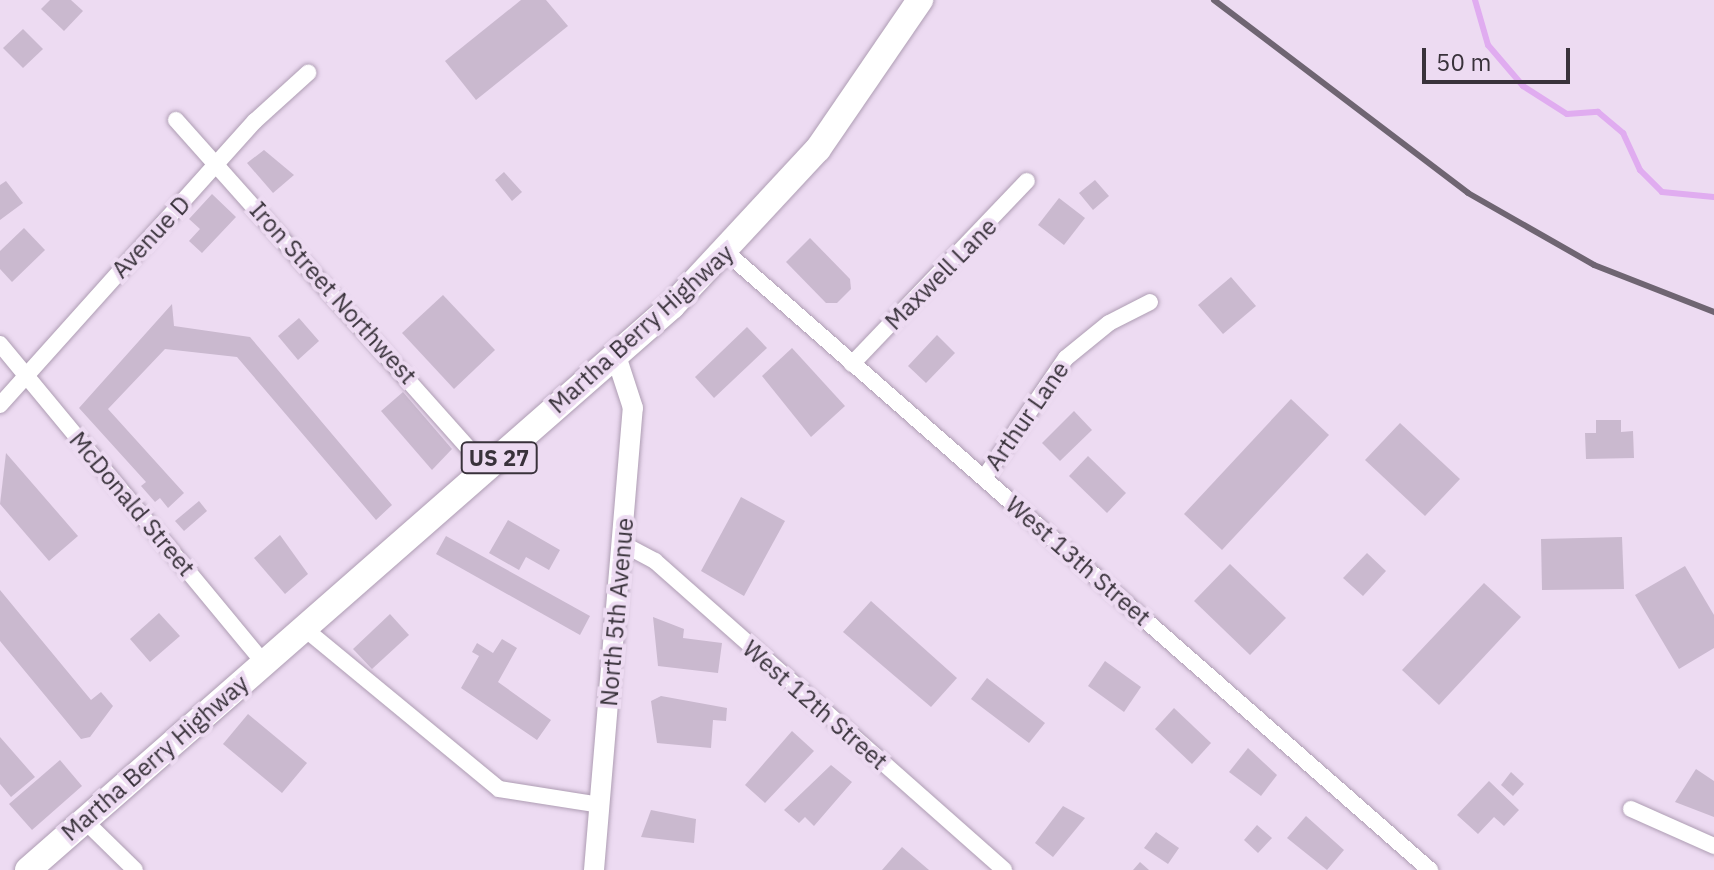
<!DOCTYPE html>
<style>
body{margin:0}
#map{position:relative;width:1714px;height:870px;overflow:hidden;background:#eddbf2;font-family:"IBM Plex Sans",sans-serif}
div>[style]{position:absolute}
.stream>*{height:6px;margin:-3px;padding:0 3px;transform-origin:3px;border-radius:3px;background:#e0acf0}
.building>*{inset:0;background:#cab9cf}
.roads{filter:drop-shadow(0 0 2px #ae9db3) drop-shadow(0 0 2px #ae9db3)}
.minor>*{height:16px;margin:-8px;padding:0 8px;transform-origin:8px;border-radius:8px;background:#fff}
.tertiary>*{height:20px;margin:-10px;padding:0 10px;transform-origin:10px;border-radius:10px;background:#fff}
.primary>*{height:26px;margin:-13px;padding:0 13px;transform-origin:13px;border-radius:13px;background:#fff}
.rail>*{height:6px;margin:-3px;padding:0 3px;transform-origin:3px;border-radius:3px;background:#6f6572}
span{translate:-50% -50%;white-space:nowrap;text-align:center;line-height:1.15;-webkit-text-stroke:8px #eddbf2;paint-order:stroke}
.shield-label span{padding:2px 6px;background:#eddbf2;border:2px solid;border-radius:6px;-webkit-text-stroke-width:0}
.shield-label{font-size:22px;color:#39323b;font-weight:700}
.street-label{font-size:24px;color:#39323b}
.scale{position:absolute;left:1422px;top:48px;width:148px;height:36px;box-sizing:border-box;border:4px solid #39323b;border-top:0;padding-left:10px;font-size:24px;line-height:28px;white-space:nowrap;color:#39323b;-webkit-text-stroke:6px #eddbf2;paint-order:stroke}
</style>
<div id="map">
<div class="stream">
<div style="left:1475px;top:0;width:47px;rotate:73.9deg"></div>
<div style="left:1488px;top:45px;width:54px;rotate:49.5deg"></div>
<div style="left:1523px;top:86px;width:52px;rotate:32.5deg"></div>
<div style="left:1567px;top:114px;width:31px;rotate:-4deg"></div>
<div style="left:1598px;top:112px;width:33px;rotate:40deg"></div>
<div style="left:1623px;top:133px;width:41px;rotate:65.3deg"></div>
<div style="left:1640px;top:170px;width:31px;rotate:45deg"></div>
<div style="left:1662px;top:192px;width:52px;rotate:5.5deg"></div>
</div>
<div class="building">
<div style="clip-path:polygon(50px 0,71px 0,83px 11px,64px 31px,41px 9px)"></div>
<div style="clip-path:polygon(521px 0,546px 0,568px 26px,476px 100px,445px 61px)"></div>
<div style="clip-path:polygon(23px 29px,43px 49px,23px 68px,3px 48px)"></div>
<div style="clip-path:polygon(264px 150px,294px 175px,273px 193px,247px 163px)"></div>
<div style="clip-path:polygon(504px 172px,522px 192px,512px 201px,495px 180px)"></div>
<div style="clip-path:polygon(1095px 180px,1109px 196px,1093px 210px,1079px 193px)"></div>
<div style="clip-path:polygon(6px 181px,23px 203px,0 220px,0 185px)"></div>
<div style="clip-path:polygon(212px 194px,236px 217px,202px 253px,189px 241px,200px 229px,189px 219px)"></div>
<div style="clip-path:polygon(1059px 198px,1085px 218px,1064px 245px,1038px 225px)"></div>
<div style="clip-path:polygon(24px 228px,45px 250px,12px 282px,0 269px,0 251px)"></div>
<div style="clip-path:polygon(810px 238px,850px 279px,851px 289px,837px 303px,826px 303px,786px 262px)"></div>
<div style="clip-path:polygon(1231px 277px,1256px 306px,1223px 334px,1198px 305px)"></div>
<div style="clip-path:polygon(443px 295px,495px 350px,454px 389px,402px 333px)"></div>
<div style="clip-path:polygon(172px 304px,174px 326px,250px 337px,392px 505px,376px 520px,237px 357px,165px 349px,108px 409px,184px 493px,168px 508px,160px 498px,155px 502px,141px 486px,146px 482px,79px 408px)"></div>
<div style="clip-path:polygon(299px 318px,319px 341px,298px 360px,278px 336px)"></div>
<div style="clip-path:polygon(747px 327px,767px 348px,714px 398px,695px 377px)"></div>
<div style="clip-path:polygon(937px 335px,955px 353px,926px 383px,908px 366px)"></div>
<div style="clip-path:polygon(792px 348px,845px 406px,811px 437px,762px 376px)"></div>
<div style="clip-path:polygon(403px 392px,452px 449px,432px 470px,381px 411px)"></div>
<div style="clip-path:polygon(1291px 399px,1329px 435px,1222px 550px,1184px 514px)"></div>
<div style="clip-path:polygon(1074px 411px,1092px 430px,1060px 461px,1042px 443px)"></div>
<div style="clip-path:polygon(1596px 420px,1621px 420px,1621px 432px,1633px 431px,1634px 458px,1586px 459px,1585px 433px,1596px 433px)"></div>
<div style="clip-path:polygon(1400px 423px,1460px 479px,1425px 516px,1365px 460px)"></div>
<div style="clip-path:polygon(6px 453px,78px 536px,49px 561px,0 504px)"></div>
<div style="clip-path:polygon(1088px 456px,1126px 493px,1107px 513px,1069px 476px)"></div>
<div style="clip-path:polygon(741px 497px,785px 521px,744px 596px,701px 571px)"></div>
<div style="clip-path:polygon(199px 501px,207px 511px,184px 531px,175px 521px)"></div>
<div style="clip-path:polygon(508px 520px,560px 550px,549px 570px,526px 557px,519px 570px,489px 553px)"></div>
<div style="clip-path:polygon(280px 535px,308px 574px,285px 594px,254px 558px)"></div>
<div style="clip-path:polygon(446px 536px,590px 616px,580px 635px,436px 554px)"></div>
<div style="clip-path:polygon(1622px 537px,1624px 589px,1542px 590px,1541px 539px)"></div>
<div style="clip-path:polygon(1367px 553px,1386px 571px,1363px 596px,1343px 578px)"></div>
<div style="clip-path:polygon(1230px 564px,1286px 618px,1250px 655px,1194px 601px)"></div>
<div style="clip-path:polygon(1685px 566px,1714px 615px,1714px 648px,1679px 669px,1635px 595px)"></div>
<div style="clip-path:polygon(1484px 583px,1521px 617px,1439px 705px,1402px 670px)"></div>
<div style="clip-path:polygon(0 590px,91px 700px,101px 692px,113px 706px,90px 737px,81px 739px,0 641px)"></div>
<div style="clip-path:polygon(871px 601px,957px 678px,931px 707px,843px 632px)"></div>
<div style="clip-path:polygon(159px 613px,180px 636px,150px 662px,130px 639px)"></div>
<div style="clip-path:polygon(390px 614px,409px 635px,372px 669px,353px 649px)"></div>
<div style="clip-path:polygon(653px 617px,684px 629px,683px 638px,722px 643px,718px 673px,658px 666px)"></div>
<div style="clip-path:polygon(502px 639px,517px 648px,498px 682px,551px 720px,537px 740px,461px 688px,479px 656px,472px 652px,477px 643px,493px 653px)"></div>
<div style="clip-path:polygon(1105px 661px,1141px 687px,1124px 712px,1088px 686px)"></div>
<div style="clip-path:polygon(987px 678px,1045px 723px,1029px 743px,971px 699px)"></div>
<div style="clip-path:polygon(661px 696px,727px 708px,726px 721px,713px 720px,711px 748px,657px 743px,651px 701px)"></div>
<div style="clip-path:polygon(1174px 708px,1211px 743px,1192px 764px,1155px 729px)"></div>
<div style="clip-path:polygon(248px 714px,307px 763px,282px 793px,223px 744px)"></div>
<div style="clip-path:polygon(792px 731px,814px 751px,765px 803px,745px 785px)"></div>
<div style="clip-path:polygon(0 737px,35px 777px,11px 797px,0 784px)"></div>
<div style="clip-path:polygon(1248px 748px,1277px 775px,1261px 796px,1229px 772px)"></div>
<div style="clip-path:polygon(60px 760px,82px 786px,32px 830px,9px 804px)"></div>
<div style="clip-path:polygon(831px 765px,852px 782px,814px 826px,805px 817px,799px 823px,784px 810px)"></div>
<div style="clip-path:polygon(1696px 769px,1714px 781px,1714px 817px,1675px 802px)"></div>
<div style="clip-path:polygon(1511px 772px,1524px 784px,1513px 796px,1501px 785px)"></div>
<div style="clip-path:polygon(1489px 781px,1519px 810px,1504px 826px,1494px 817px,1478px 834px,1457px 815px)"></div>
<div style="clip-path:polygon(1063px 806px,1085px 818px,1053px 857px,1035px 843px)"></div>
<div style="clip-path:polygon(651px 810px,696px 819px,694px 843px,641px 837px)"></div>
<div style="clip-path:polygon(1306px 816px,1344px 850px,1327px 870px,1287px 838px)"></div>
<div style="clip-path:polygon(1257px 825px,1272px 838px,1258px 853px,1244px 840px)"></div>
<div style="clip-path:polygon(1156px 832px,1179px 848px,1168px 864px,1144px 848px)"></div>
<div style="clip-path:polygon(902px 847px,929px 870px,882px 870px)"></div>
<div style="clip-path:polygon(1140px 862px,1149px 870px,1133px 870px)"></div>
</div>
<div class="roads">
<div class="minor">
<div style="left:176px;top:120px;width:467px;rotate:48.3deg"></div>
<div style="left:726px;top:252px;width:937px;rotate:41.28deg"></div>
<div style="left:0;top:344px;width:414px;rotate:50.4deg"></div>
<div style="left:852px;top:364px;width:253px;rotate:-46.3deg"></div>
<div style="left:0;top:405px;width:382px;rotate:-48.1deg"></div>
<div style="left:255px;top:121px;width:72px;rotate:-42.2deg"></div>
<div style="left:984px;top:478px;width:145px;rotate:-55.7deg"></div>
<div style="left:1066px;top:358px;width:55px;rotate:-39.1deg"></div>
<div style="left:1109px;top:323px;width:46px;rotate:-27.1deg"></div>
<div style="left:623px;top:544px;width:36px;rotate:28deg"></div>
<div style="left:655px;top:561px;width:466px;rotate:41.5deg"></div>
<div style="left:305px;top:629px;width:251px;rotate:39.5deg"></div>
<div style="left:499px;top:789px;width:102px;rotate:9deg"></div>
<div style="left:1631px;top:809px;width:91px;rotate:24deg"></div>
<div style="left:84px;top:820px;width:71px;rotate:44.4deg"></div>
</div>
<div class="tertiary">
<div style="left:594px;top:870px;width:464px;rotate:-85.2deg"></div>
<div style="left:633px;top:408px;width:55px;rotate:-108.1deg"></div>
</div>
<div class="primary">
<div style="left:28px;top:870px;width:856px;rotate:-41.21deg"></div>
<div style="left:672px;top:306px;width:214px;rotate:-47.1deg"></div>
<div style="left:818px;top:149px;width:181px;rotate:-55.6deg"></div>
</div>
</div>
<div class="rail">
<div style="left:1214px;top:0;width:319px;rotate:37.2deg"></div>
<div style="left:1468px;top:193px;width:145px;rotate:29.7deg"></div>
<div style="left:1594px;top:265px;width:129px;rotate:21.4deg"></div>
</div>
<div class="shield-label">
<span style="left:499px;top:458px">US 27</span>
</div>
<div class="street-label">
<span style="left:151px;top:237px;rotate:-47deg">Avenue D</span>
<span style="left:941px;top:274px;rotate:-45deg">Maxwell Lane</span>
<span style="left:333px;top:293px;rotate:48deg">Iron Street Northwest</span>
<span style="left:641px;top:329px;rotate:-42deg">Martha Berry Highway</span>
<span style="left:1027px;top:416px;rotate:-55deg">Arthur Lane</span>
<span style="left:132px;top:504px;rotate:50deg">McDonald Street</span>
<span style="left:1078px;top:561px;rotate:41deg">West 13th Street</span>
<span style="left:617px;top:612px;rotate:-85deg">North 5th Avenue</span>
<span style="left:815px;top:705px;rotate:41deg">West 12th Street</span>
<span style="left:155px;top:758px;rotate:-41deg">Martha Berry Highway</span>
</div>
<div class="scale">50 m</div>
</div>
